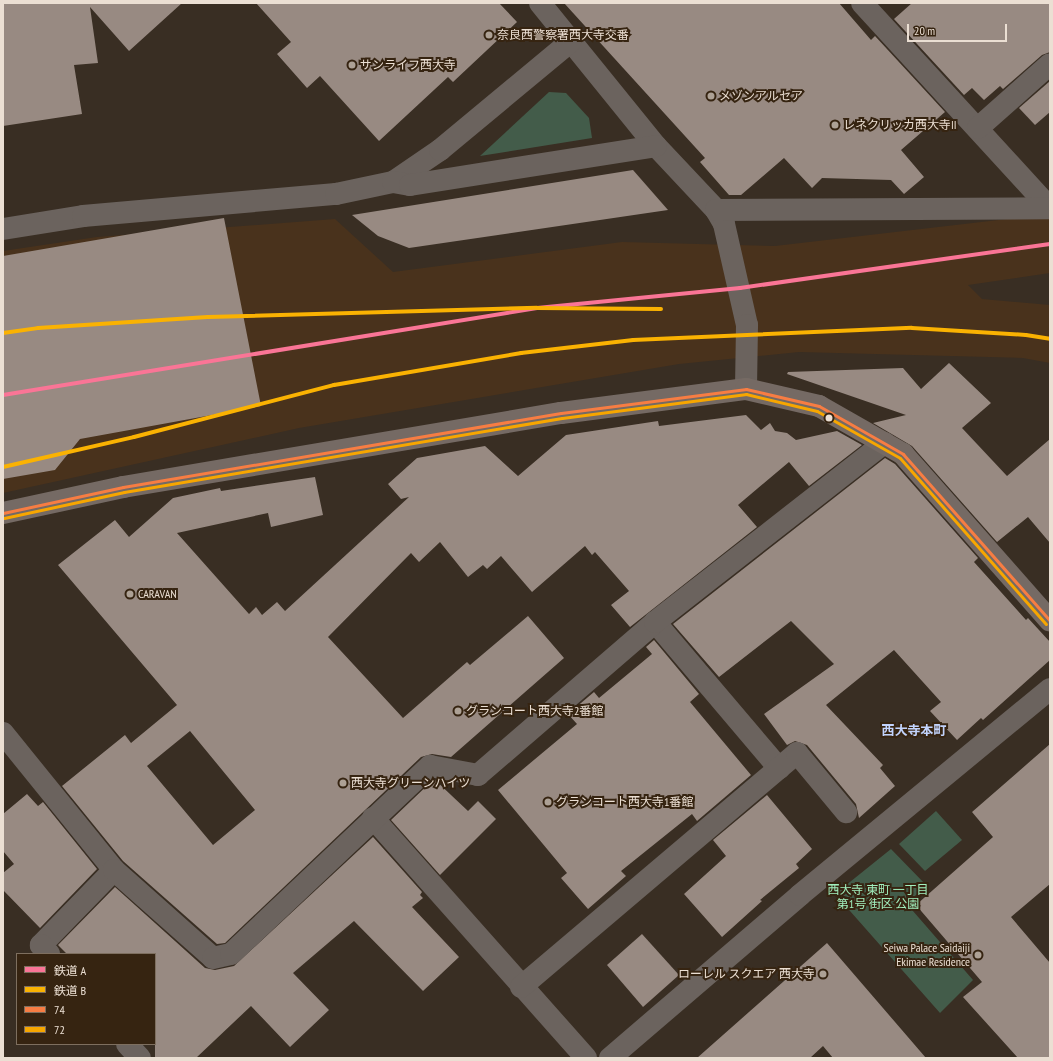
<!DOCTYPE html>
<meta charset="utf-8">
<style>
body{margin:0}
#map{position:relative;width:1053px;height:1061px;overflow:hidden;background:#392e23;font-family:"PT Sans Narrow","Noto Sans JP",sans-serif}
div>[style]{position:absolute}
.built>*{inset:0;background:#49321c}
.green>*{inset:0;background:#435c4a}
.building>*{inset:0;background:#988a82}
.minor>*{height:22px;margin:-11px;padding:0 11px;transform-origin:11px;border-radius:11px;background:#6b635e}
.major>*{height:22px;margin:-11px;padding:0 11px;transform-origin:11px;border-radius:11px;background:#756a64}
.bus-1>*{height:3px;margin:-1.5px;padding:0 1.5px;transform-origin:1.5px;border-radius:1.5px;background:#f77d43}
.bus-2>*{height:3px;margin:-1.5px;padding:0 1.5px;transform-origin:1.5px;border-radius:1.5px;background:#f7a600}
.rail-1>*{height:4px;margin:-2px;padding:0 2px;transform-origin:2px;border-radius:2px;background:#fa7596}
.rail-2>*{height:4px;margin:-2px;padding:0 2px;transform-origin:2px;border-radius:2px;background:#fab202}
.dots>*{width:11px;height:11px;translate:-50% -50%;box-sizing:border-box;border:2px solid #362411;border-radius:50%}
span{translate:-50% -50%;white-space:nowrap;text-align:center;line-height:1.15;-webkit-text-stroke:4px #362411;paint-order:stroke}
.poi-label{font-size:12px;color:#ebdfd3}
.left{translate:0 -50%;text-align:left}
.right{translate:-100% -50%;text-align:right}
.park-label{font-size:12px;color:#a1efbe}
.neighbourhood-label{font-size:13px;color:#c2d3fc;font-weight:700}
.frame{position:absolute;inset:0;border:4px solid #ebdfd3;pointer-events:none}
.legend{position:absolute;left:16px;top:953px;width:140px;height:92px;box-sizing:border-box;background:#362411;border:1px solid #7e6f5f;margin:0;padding:5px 7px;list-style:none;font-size:12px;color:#ebdfd3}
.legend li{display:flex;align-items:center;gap:8px;height:20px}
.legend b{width:20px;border:1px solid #7e6f5f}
.scale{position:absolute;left:907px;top:24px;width:100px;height:18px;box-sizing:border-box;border:2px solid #ebdfd3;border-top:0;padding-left:5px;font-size:12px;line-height:14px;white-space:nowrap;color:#ebdfd3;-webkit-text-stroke:3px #362411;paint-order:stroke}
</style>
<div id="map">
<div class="built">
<div style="clip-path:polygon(1050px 214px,1050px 273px,968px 285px,982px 299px,1050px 305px,1050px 363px,1023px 358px,799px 352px,679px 364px,299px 428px,3px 493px,3px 251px,97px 237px,335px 219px,393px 272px,622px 242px,775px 246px)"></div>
</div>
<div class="green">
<div style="clip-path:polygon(549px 92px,566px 93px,589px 118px,592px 138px,480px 156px)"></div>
<div style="clip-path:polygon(936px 811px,962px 840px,925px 871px,899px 844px)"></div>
<div style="clip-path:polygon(891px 849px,927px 886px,906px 903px,973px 980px,940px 1013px,835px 894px)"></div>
</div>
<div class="building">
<div style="clip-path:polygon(3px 3px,182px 3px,129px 51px,90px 7px,98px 63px,74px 65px,82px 114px,3px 126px)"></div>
<div style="clip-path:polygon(256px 3px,499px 3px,517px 22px,453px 82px,448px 77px,379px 141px,320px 76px,307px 88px,277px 54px,291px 42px)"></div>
<div style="clip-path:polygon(564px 3px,839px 3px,871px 40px,875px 36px,945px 112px,901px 150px,924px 177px,904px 194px,891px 180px,822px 178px,812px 188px,784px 158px,741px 195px,729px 195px,700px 162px,705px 158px)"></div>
<div style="clip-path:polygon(912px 3px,1050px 3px,1050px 52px,1042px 55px,1003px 89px,1000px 86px,984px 100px,972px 88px,964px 95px,894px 19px)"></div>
<div style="clip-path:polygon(1050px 81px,1050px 112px,1035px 125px,1019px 108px)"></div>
<div style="clip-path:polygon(633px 170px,668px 210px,409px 248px,378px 236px,352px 215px)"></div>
<div style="clip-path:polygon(224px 218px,261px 406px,80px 439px,55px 470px,3px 479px,3px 256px)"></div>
<div style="clip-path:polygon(949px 363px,991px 403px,962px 428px,1007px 476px,1050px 439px,1050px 543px,1028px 517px,997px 542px,912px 446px,873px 423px,906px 415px,787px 374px,788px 372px,903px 368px,921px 389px)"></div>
<div style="clip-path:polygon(evenodd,746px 415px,761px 430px,770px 423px,775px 431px,787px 433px,796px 440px,837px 431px,862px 445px,809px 486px,789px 462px,738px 505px,757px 527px,630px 627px,611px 605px,629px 591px,595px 552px,592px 555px,585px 546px,532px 592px,501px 556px,487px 569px,483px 565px,468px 577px,440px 542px,419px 562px,411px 553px,328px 637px,403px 718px,467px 662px,470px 665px,528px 616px,564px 658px,451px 757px,432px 754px,421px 757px,225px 943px,217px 944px,123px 861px,62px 786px,125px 735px,131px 743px,177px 705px,58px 565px,115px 520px,129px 537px,173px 498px,220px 488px,221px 491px,315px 477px,323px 515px,271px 527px,268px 513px,177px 533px,249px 614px,256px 607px,262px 615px,277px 602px,285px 611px,409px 497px,401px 499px,388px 484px,417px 458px,485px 446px,518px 476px,566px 435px,658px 421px,659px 426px,746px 415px,190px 731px,255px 810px,213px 845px,147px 766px,190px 731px)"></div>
<div style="clip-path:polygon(885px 458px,895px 464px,978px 558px,974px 562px,1026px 620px,1028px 618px,1050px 642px,1050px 660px,983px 720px,981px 718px,957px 740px,930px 711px,941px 702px,894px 650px,826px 705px,883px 765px,880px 768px,895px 786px,859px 818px,856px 804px,807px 745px,795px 741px,787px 745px,764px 714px,834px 664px,791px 621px,719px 677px,673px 624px)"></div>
<div style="clip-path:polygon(654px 640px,699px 694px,690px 702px,751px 775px,697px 821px,692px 814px,621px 871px,626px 876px,588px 909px,561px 878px,567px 873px,498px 790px,577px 724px,568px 714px,594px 692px,599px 698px,652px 654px,646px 647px)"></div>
<div style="clip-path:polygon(1050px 744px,1050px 884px,1011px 917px,1050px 963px,1050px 1058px,1018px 1058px,963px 997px,982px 982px,916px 905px,993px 837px,972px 812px)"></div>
<div style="clip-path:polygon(434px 779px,468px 811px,478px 801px,496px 819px,440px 875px,391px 820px)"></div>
<div style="clip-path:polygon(27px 794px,38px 806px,43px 802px,97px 869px,40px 928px,3px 890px,3px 873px,14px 864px,3px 851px,3px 814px)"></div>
<div style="clip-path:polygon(767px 795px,812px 849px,796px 864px,799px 868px,760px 900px,762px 901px,722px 937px,684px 894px,726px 856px,713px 840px)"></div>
<div style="clip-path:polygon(373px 837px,422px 892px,420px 895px,423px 898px,412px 907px,459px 957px,423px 991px,354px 921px,293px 973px,329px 1010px,290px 1047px,251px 1006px,196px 1058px,155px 1058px,155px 954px,67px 954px,58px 945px,115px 887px,205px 968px,215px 970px,234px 966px)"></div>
<div style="clip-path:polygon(642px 934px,679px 975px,643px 1007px,607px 965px)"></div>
<div style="clip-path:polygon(827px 943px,926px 1058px,833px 1058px,823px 1046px,810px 1058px,697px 1058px)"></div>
</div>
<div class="minor">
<div style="left:540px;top:3px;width:184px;rotate:51deg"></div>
<div style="left:656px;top:146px;width:88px;rotate:46.8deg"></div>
<div style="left:716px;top:210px;width:16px;rotate:60deg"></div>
<div style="left:724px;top:224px;width:104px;rotate:77.2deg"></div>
<div style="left:747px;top:325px;width:64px;rotate:90.9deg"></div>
<div style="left:862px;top:3px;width:278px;rotate:47.5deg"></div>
<div style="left:978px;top:128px;width:96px;rotate:-41.6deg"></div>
<div style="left:393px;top:182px;width:57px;rotate:-34.2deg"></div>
<div style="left:440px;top:150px;width:169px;rotate:-39.7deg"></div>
<div style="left:716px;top:210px;width:334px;rotate:-0.3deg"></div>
<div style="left:3px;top:229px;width:81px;rotate:-9.2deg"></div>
<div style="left:83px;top:216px;width:254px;rotate:-5deg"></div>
<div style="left:336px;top:194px;width:58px;rotate:-11.9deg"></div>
<div style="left:393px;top:182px;width:17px;rotate:10deg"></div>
<div style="left:410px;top:185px;width:249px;rotate:-9deg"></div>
<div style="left:655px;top:622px;width:192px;rotate:49.7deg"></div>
<div style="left:3px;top:733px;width:176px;rotate:51deg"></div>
<div style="left:114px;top:870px;width:105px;rotate:134.2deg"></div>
<div style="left:41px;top:945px;width:12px;rotate:48deg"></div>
<div style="left:373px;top:818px;width:321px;rotate:48.4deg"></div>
<div style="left:114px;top:870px;width:132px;rotate:41.6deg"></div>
<div style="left:213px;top:958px;width:18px;rotate:-13deg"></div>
<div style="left:231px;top:954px;width:274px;rotate:-43.4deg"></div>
<div style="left:430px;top:766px;width:49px;rotate:10.6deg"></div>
<div style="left:478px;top:775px;width:234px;rotate:-40.8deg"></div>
<div style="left:655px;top:622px;width:291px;rotate:-38deg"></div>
<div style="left:521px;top:987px;width:362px;rotate:-40.3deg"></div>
<div style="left:797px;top:753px;width:77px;rotate:50.3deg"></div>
<div style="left:127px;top:1044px;width:19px;rotate:47deg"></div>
<div style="left:610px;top:1058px;width:250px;rotate:-40.6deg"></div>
<div style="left:800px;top:895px;width:324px;rotate:-39.5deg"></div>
</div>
<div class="major">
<div style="left:3px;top:513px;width:123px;rotate:-12.2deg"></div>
<div style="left:123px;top:487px;width:444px;rotate:-9.6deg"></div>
<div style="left:561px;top:413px;width:187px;rotate:-7.4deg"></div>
<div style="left:746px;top:389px;width:75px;rotate:13.1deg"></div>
<div style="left:819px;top:406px;width:97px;rotate:29.7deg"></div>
<div style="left:903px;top:454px;width:222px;rotate:48.6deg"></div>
</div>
<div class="bus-1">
<div style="left:3px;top:513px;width:123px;rotate:-12.2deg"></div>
<div style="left:123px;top:487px;width:444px;rotate:-9.6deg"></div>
<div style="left:561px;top:413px;width:187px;rotate:-7.4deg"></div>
<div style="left:746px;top:389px;width:75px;rotate:13.1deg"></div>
<div style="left:819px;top:406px;width:97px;rotate:29.7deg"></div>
<div style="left:903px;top:454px;width:222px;rotate:48.6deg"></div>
</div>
<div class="bus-2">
<div style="left:4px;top:518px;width:123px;rotate:-12.2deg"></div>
<div style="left:124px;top:492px;width:444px;rotate:-9.6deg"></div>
<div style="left:562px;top:418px;width:186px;rotate:-7.4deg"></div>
<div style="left:746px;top:394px;width:73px;rotate:13.5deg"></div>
<div style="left:817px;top:411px;width:95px;rotate:29.5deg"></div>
<div style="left:900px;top:458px;width:221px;rotate:48.7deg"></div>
</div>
<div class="rail-1">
<div style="left:3px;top:395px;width:541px;rotate:-9.25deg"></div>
<div style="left:537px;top:308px;width:204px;rotate:-5.6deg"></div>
<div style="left:740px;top:288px;width:313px;rotate:-8.1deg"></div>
</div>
<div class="rail-2">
<div style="left:3px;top:333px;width:35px;rotate:-8deg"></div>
<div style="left:38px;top:328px;width:170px;rotate:-3.7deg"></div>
<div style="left:208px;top:317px;width:329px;rotate:-1.6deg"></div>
<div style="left:537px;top:308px;width:124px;rotate:0.5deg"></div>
<div style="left:3px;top:467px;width:134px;rotate:-12.9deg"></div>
<div style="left:134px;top:437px;width:207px;rotate:-14.6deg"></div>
<div style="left:334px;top:385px;width:190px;rotate:-9.7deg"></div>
<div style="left:521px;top:353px;width:113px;rotate:-6.6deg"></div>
<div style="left:633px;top:340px;width:279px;rotate:-2.5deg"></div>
<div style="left:912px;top:328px;width:114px;rotate:3.5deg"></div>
<div style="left:1026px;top:335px;width:24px;rotate:9deg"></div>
</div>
<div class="dots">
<div style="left:489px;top:35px;background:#ada195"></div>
<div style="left:352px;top:65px;background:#ada195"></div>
<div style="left:711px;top:96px;background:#ada195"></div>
<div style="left:835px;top:125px;background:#ada195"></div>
<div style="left:829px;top:418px;background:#ebdfd3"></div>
<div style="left:130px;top:594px;background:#ada195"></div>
<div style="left:458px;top:711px;background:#ada195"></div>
<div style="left:343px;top:783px;background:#ada195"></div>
<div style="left:548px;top:802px;background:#ada195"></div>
<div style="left:978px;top:955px;background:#ada195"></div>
<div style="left:823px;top:974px;background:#ada195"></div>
</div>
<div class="poi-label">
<span class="left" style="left:497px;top:35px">奈良西警察署西大寺交番</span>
<span class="left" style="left:360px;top:65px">サンライフ西大寺</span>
<span class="left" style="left:719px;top:96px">メゾンアルセア</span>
<span class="left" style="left:843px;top:125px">レネクリッカ西大寺II</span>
<span class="left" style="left:138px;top:594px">CARAVAN</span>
<span class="left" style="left:466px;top:711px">グランコート西大寺2番館</span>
<span class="left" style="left:351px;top:783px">西大寺グリーンハイツ</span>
<span class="left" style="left:556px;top:802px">グランコート西大寺1番館</span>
<span class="right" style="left:970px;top:955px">Seiwa Palace Saidaiji<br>Ekimae Residence</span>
<span class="right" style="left:815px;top:974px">ローレル スクエア 西大寺</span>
</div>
<div class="park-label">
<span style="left:878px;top:897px">西大寺 東町 一丁目<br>第1号 街区 公園</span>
</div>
<div class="neighbourhood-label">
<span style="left:914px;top:731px">西大寺本町</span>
</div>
<div class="frame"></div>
<ul class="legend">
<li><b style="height:5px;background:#fa7596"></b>鉄道 A</li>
<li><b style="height:5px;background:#fab202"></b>鉄道 B</li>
<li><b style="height:5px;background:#f77d43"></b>74</li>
<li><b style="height:5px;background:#f7a600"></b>72</li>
</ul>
<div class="scale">20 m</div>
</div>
